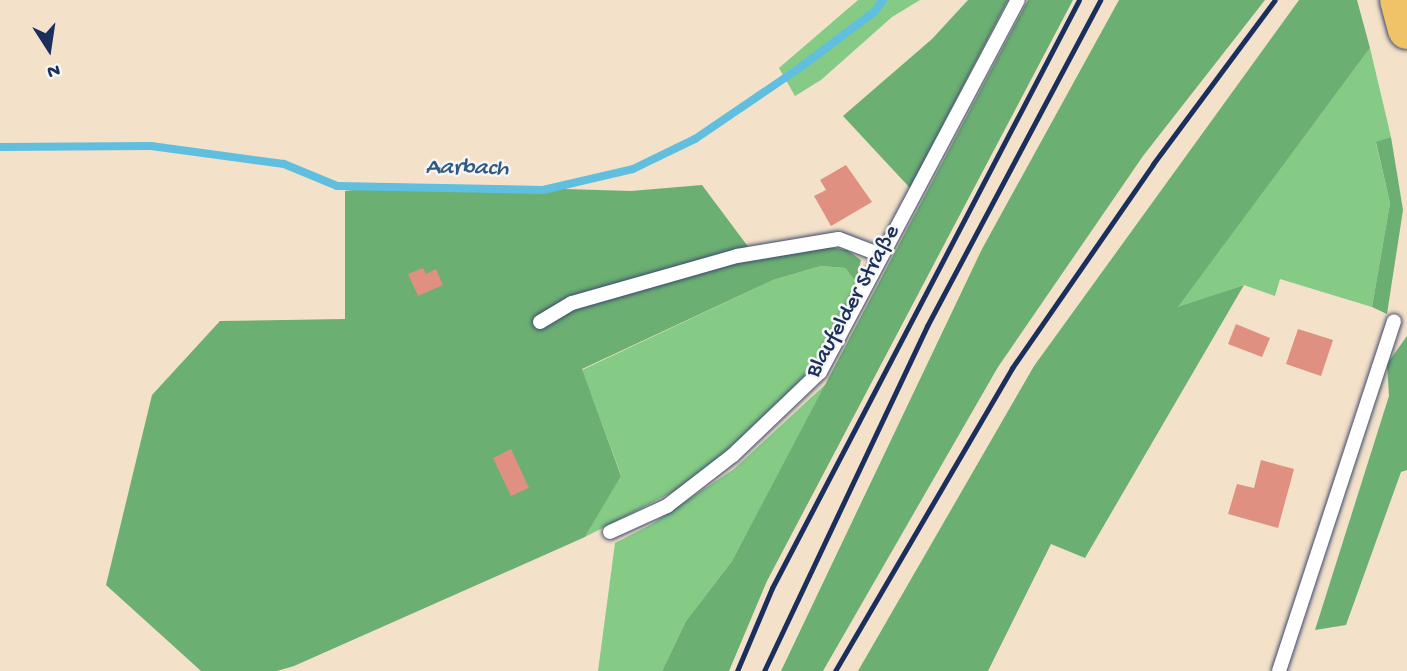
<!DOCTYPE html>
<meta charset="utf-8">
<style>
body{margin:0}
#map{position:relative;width:1407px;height:671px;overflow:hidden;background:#f4e1c9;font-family:"Gochi Hand",sans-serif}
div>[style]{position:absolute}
.green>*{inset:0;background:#85cb85}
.forest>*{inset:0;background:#6caf72}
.stream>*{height:8px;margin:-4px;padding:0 4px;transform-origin:4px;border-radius:4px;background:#60bfde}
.building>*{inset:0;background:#df9080}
.roads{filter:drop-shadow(0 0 2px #3c4a6e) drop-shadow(0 0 2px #3c4a6e)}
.service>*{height:14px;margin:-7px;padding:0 7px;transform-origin:7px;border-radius:7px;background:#fff}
.primary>*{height:38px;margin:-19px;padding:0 19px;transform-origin:19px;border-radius:19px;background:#f1c369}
.rail>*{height:5px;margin:-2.5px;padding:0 2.5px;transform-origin:2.5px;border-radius:2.5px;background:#1b2f5e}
span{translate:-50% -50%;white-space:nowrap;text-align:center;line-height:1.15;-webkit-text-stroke:5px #f6f6f2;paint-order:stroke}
.street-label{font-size:23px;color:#1b2f5e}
.water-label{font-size:24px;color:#305a84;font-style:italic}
.north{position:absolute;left:14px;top:14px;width:70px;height:70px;-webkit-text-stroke:5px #f6f6f2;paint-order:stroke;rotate:168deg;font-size:19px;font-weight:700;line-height:28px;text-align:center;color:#1b2f5e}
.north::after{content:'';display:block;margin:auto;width:24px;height:32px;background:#1b2f5e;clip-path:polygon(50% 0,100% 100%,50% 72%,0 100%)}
</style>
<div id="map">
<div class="green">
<div style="clip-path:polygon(858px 0,920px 0,892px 17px,821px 80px,795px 96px,779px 68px)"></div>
<div style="clip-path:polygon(1370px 48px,1391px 137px,1376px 143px,1390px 203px,1372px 307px,1280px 279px,1275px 296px,1244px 285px,1177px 308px)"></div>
<div style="clip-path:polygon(821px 266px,845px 268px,856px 282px,841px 318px,805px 375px,748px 436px,690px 483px,585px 537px,621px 475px,582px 370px,773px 280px)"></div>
<div style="clip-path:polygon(828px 382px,732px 561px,686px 621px,662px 671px,598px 671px,615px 543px,652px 524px,734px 469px)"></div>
</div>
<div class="forest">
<div style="clip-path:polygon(968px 0,1008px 0,910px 188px,843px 116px,932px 39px)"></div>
<div style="clip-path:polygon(1028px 0,1073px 0,767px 581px,729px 671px,662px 671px,686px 621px,732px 561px)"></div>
<div style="clip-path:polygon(1119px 0,1265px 0,1143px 156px,998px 367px,823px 671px,781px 671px,982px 249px)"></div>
<div style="clip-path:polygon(1299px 0,1357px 0,1370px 48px,1178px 307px,1244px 285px,1085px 558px,1051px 544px,988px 671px,858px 671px,1034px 366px)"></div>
<div style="clip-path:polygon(1391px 137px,1403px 210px,1387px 314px,1372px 307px,1390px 203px,1376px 142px)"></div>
<div style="clip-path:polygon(402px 184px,631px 191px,702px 185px,758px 260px,823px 246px,847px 250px,861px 260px,856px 282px,845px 268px,821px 266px,773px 280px,582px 369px,621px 476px,585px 537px,294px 666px,277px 671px,201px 671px,106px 585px,152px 395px,220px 321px,345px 319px,345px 191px)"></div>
<div style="clip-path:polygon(1407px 336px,1407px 470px,1401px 472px,1346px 625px,1315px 630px,1389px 396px,1387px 364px)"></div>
</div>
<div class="stream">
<div style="left:0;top:147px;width:151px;rotate:-0.4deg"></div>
<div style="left:151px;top:146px;width:134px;rotate:7.7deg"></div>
<div style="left:284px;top:164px;width:57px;rotate:22.5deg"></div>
<div style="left:337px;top:186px;width:206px;rotate:1.1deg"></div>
<div style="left:543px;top:190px;width:92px;rotate:-13.1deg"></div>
<div style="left:633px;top:169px;width:69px;rotate:-25.8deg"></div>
<div style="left:695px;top:139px;width:125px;rotate:-34.2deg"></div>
<div style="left:798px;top:69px;width:95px;rotate:-36.9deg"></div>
<div style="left:874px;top:12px;width:15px;rotate:-53deg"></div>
</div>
<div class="building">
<div style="clip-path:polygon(846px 165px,872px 202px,831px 226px,814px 196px,826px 190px,820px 180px)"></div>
<div style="clip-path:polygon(423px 268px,426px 274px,436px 269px,443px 285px,418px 296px,408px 274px)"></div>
<div style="clip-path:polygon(1236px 324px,1270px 338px,1262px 357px,1228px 344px)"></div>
<div style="clip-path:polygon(1298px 329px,1333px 340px,1321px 376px,1286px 364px)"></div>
<div style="clip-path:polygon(511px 449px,529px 488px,511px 496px,493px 458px)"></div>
<div style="clip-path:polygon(1261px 460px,1294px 469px,1278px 528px,1228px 514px,1237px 484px,1254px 488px)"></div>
</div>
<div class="roads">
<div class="service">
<div style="left:540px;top:322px;width:37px;rotate:-31deg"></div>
<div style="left:572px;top:303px;width:172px;rotate:-15.9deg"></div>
<div style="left:737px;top:256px;width:103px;rotate:-9.5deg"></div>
<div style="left:839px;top:239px;width:45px;rotate:20.9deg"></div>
<div style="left:610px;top:532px;width:63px;rotate:-24.5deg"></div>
<div style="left:667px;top:506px;width:83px;rotate:-37.7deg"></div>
<div style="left:733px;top:455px;width:120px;rotate:-43.7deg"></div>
<div style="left:820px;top:372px;width:421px;rotate:-62deg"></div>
<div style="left:1279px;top:671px;width:368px;rotate:-71.8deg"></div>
</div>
<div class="primary">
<div style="left:1399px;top:0;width:31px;rotate:75deg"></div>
</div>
</div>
<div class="rail">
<div style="left:737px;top:671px;width:90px;rotate:-67.1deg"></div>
<div style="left:772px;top:588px;width:663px;rotate:-62.43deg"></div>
<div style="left:764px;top:671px;width:382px;rotate:-64.7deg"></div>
<div style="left:927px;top:326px;width:369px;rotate:-62deg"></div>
<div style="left:835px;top:671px;width:351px;rotate:-59.7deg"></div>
<div style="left:1012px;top:368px;width:248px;rotate:-55.3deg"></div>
<div style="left:1153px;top:164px;width:204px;rotate:-53.4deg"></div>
</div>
<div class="street-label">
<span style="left:854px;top:302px;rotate:-61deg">Blaufelder Straße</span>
</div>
<div class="water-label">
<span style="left:467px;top:169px;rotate:1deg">Aarbach</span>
</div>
<div class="north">N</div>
</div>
